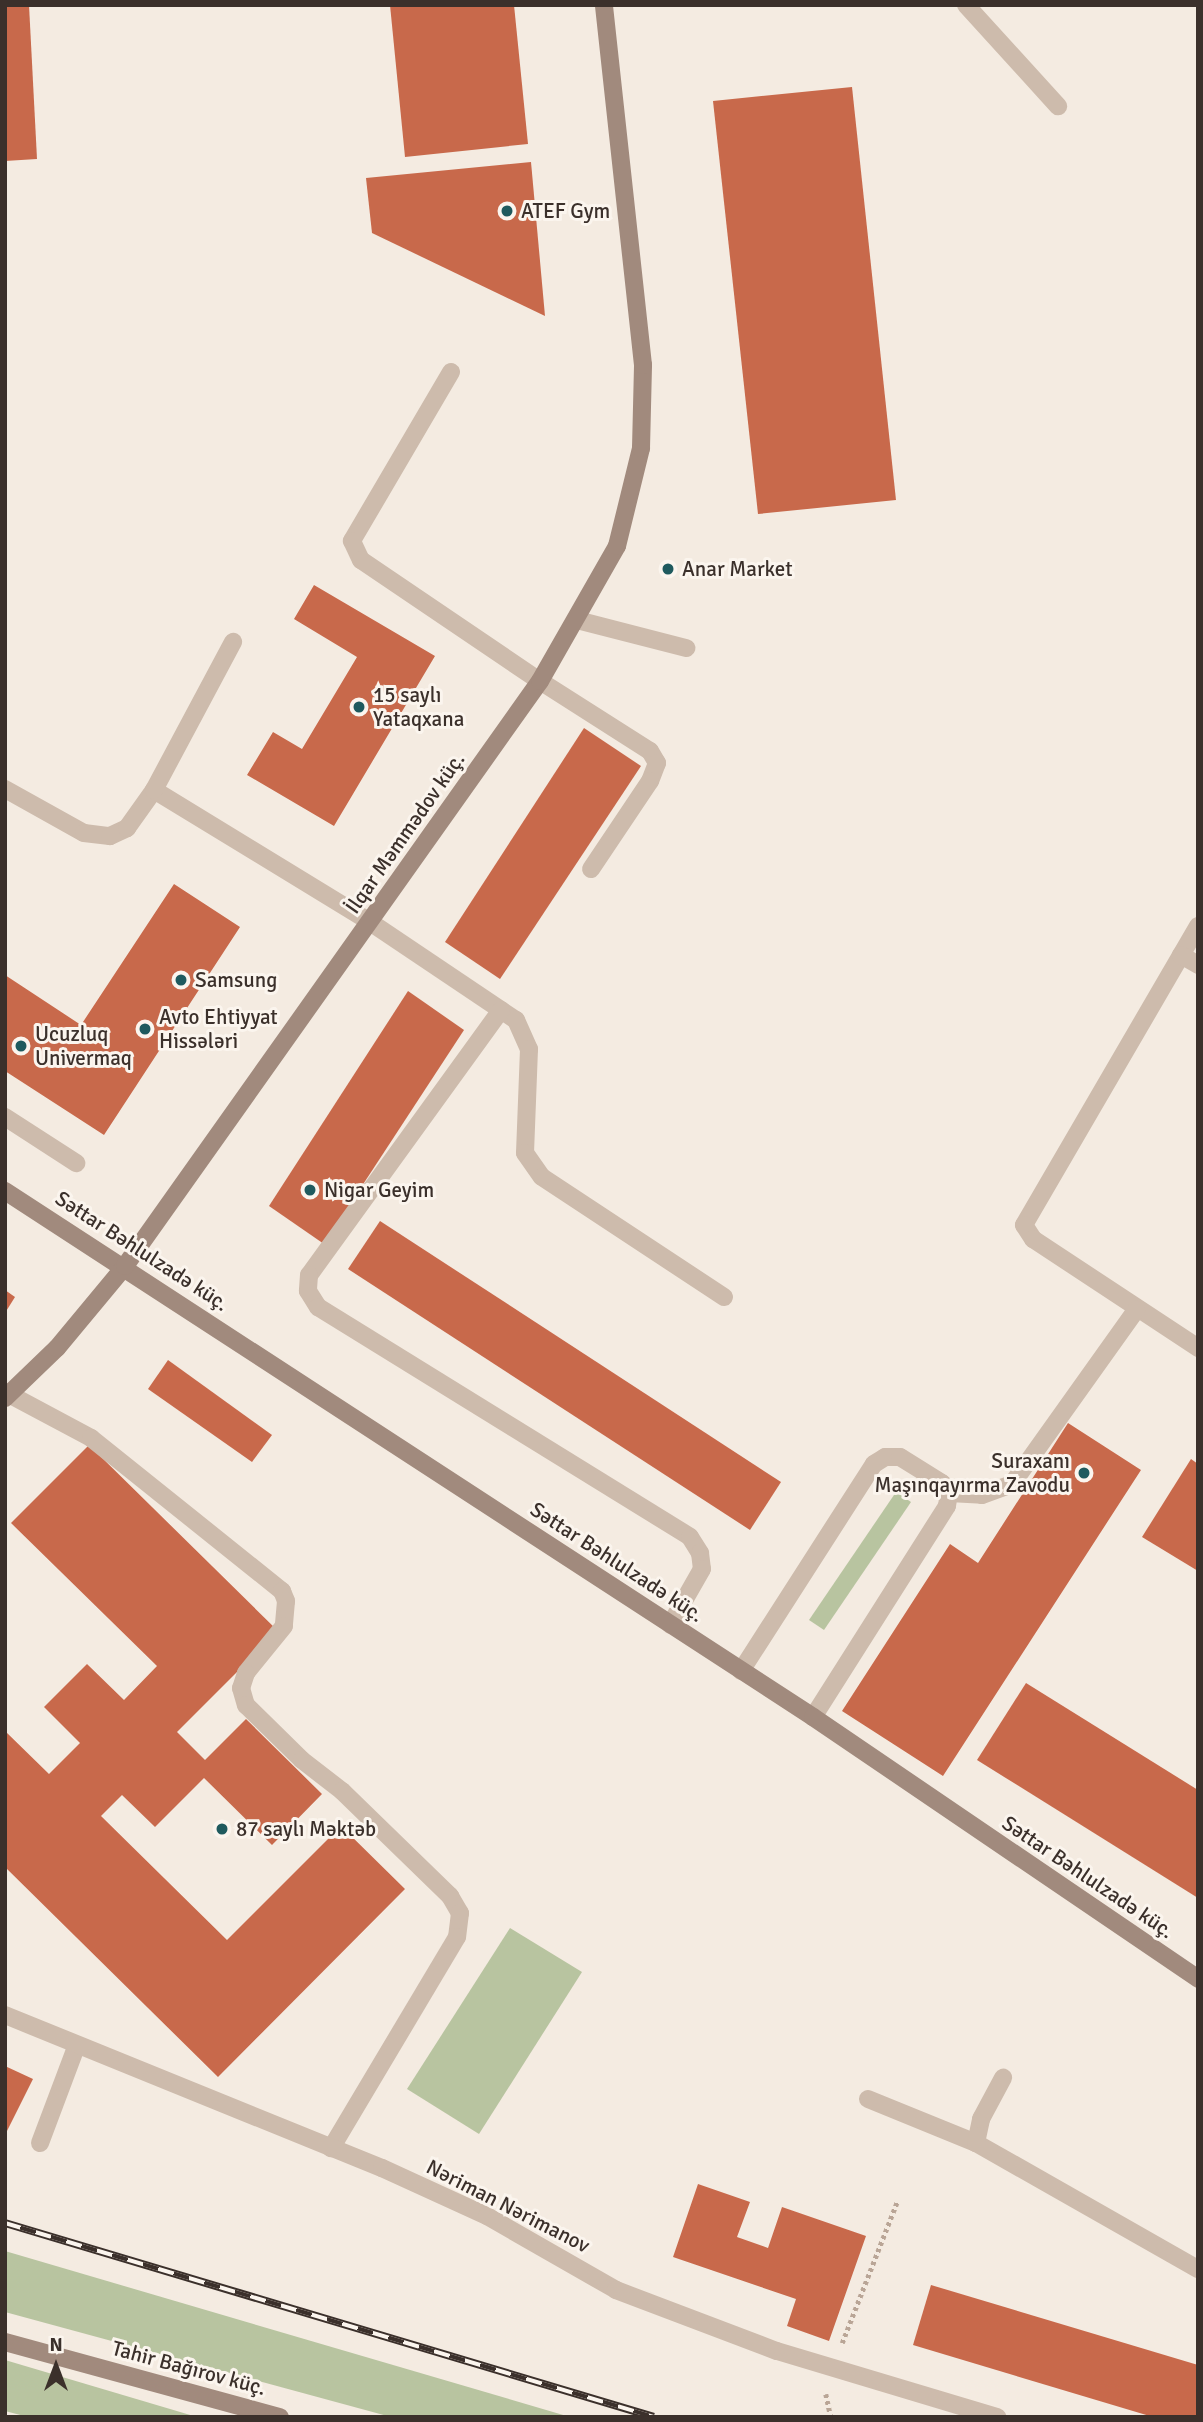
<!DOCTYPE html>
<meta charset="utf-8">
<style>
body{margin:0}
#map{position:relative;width:1203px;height:2422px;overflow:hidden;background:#f4ebe1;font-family:Signika,sans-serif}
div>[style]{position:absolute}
.green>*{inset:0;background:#b8c4a0}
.building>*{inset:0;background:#c8694b}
.path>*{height:4.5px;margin-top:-2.25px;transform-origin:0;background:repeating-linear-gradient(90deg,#b9a596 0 3.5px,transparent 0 7px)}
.lane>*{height:18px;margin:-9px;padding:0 9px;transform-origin:9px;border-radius:9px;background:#cdbbac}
.street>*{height:18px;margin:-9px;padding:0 9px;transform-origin:9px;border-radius:9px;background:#cdbbac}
.secondary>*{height:18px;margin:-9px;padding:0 9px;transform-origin:9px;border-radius:9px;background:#a18a7d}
.rail>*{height:8px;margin-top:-4px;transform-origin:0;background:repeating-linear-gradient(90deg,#fbf5ee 0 16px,#3b302b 0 32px);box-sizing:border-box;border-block:2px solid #3b302b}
.dots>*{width:19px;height:19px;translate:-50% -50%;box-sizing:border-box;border:4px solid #fbf5ee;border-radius:50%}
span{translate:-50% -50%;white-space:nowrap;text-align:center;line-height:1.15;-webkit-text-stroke:6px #fbf5ee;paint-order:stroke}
.poi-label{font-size:21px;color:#3b302b}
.left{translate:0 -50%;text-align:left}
.right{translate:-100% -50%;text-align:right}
.street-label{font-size:21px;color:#3b302b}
.frame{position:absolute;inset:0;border:7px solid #3b302b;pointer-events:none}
.north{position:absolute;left:21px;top:2331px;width:70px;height:70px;-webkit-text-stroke:5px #fbf5ee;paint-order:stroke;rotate:0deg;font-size:19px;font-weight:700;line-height:28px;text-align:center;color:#3b302b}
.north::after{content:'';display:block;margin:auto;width:24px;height:32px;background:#3b302b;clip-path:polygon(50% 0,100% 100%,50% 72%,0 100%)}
</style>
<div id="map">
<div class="green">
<div style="clip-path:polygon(896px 1492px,911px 1502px,824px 1630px,809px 1620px)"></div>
<div style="clip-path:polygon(510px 1928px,582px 1972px,479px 2134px,407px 2089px)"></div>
<div style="clip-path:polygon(5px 2251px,570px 2417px,391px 2417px,5px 2312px)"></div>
<div style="clip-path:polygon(5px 2360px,197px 2417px,28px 2417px,5px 2411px)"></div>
</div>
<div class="building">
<div style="clip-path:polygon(5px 5px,29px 5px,37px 159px,5px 161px)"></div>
<div style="clip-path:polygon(390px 5px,514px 5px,528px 144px,405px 157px)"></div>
<div style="clip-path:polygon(852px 87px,896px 500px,758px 514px,713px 101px)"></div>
<div style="clip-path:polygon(531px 162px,545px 316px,372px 233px,366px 178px)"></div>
<div style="clip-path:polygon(314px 585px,435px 656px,334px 826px,247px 775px,273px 732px,302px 749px,357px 657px,294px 619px)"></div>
<div style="clip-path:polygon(584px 728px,641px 766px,500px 979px,445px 942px)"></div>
<div style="clip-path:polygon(174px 884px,240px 927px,104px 1135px,5px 1071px,5px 975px,81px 1025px)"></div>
<div style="clip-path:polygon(408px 991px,464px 1030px,324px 1244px,269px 1206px)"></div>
<div style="clip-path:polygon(380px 1221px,781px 1482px,750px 1530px,348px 1269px)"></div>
<div style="clip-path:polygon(5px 1290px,15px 1297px,5px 1313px)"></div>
<div style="clip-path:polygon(168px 1360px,272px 1435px,252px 1462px,148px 1389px)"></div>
<div style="clip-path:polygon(1068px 1423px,1141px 1470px,943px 1776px,842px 1711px,950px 1544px,978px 1563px)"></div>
<div style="clip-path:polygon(89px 1445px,278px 1631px,177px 1732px,205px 1760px,246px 1719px,322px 1794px,272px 1845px,204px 1778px,155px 1827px,122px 1795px,101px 1816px,227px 1940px,341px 1826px,405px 1889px,218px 2077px,5px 1867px,5px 1731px,49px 1774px,80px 1743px,44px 1707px,87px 1664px,124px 1700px,157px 1666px,11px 1523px)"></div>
<div style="clip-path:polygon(1191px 1459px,1198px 1464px,1198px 1571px,1142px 1537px)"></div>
<div style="clip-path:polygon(1026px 1683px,1198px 1790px,1198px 1898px,977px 1760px)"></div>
<div style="clip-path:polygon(5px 2066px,33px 2079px,5px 2135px)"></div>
<div style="clip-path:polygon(698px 2184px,750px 2202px,737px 2237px,768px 2248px,782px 2207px,866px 2236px,829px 2341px,787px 2326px,796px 2299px,673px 2257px)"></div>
<div style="clip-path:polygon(931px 2285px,1198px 2365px,1198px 2417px,1153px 2417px,913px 2345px)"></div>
</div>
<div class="path">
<div style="left:842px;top:2343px;width:151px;rotate:-68.7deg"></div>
<div style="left:826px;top:2394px;width:24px;rotate:78deg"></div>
</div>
<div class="lane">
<div style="left:966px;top:5px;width:137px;rotate:47.7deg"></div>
<div style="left:577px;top:620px;width:113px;rotate:14.4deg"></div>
<div style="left:540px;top:681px;width:130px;rotate:32.5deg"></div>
<div style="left:650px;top:751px;width:14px;rotate:60deg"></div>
<div style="left:657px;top:763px;width:19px;rotate:111deg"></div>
<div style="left:650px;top:781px;width:106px;rotate:123.8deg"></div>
<div style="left:5px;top:789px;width:90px;rotate:29.1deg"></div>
<div style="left:84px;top:833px;width:26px;rotate:7deg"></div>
<div style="left:110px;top:836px;width:19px;rotate:-25deg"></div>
<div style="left:127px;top:828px;width:47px;rotate:-54.6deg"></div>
<div style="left:154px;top:790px;width:253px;rotate:31.4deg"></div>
<div style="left:370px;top:922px;width:176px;rotate:33.9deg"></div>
<div style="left:516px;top:1020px;width:32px;rotate:66deg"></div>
<div style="left:529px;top:1049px;width:104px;rotate:92.2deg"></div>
<div style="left:525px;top:1153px;width:29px;rotate:55deg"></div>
<div style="left:542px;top:1177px;width:218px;rotate:33.4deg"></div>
<div style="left:154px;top:790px;width:168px;rotate:-61.9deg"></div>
<div style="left:1198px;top:926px;width:346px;rotate:120.2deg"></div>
<div style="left:1024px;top:1225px;width:17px;rotate:57deg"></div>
<div style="left:1033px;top:1239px;width:198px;rotate:33.4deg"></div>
<div style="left:1181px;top:955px;width:20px;rotate:30deg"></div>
<div style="left:501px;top:1010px;width:327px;rotate:125.9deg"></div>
<div style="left:309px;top:1275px;width:16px;rotate:94deg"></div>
<div style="left:308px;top:1291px;width:19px;rotate:58deg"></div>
<div style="left:318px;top:1307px;width:437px;rotate:31.7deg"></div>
<div style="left:690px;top:1537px;width:19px;rotate:58deg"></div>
<div style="left:700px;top:1553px;width:16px;rotate:83deg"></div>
<div style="left:702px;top:1569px;width:64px;rotate:119.7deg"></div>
<div style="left:5px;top:1117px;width:85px;rotate:32.9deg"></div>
<div style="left:5px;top:1392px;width:98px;rotate:28.1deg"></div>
<div style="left:91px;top:1438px;width:245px;rotate:38.7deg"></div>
<div style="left:282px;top:1591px;width:11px;rotate:68deg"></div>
<div style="left:286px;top:1601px;width:25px;rotate:95deg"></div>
<div style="left:284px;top:1626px;width:60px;rotate:129deg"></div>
<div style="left:246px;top:1673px;width:16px;rotate:108deg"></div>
<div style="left:241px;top:1688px;width:18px;rotate:74deg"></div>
<div style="left:246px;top:1705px;width:78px;rotate:44.5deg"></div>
<div style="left:302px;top:1760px;width:51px;rotate:37.8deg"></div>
<div style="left:342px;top:1791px;width:151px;rotate:44.2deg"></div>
<div style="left:450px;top:1896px;width:20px;rotate:60deg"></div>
<div style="left:460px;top:1913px;width:24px;rotate:97deg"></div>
<div style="left:457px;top:1937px;width:246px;rotate:120.8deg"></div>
<div style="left:949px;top:1493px;width:33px;rotate:3deg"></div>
<div style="left:982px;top:1495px;width:32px;rotate:-20deg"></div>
<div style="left:1012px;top:1484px;width:214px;rotate:-54.5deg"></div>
<div style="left:741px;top:1671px;width:246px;rotate:-57.3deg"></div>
<div style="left:874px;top:1464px;width:13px;rotate:-32deg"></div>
<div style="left:885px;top:1457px;width:15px"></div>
<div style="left:900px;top:1457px;width:49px;rotate:31.8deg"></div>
<div style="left:942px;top:1483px;width:12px;rotate:55deg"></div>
<div style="left:949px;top:1493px;width:13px;rotate:99deg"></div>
<div style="left:947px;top:1506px;width:250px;rotate:122.4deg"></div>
<div style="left:40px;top:2143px;width:103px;rotate:-69.4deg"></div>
</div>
<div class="street">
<div style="left:451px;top:372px;width:196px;rotate:120.4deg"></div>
<div style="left:352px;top:541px;width:21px;rotate:65deg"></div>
<div style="left:361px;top:560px;width:216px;rotate:34.1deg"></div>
<div style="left:5px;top:2015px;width:407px;rotate:22.1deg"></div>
<div style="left:382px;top:2168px;width:115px;rotate:24.6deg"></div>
<div style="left:487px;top:2216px;width:149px;rotate:29.8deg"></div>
<div style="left:616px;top:2290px;width:172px;rotate:20.8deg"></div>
<div style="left:777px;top:2351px;width:230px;rotate:16.7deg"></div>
<div style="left:868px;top:2099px;width:117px;rotate:22.2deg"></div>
<div style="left:976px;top:2143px;width:255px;rotate:29.6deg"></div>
<div style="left:976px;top:2143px;width:25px;rotate:-78deg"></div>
<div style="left:981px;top:2119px;width:47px;rotate:-61.8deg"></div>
</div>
<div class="secondary">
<div style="left:5px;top:1191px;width:964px;rotate:33.06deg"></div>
<div style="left:813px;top:1717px;width:466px;rotate:34.2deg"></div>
<div style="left:5px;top:1398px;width:72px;rotate:-43.9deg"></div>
<div style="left:57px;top:1348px;width:107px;rotate:-50.3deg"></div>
<div style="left:125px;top:1266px;width:717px;rotate:-54.65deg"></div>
<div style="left:540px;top:681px;width:155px;rotate:-60.3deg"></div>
<div style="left:617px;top:546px;width:101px;rotate:-76.2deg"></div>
<div style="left:641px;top:448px;width:83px;rotate:-88.6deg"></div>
<div style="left:643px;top:365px;width:362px;rotate:-96.2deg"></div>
<div style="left:5px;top:2342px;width:285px;rotate:15.3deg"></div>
</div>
<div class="rail">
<div style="left:5px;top:2223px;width:677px;rotate:16.64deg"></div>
</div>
<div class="dots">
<div style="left:507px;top:211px;background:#1f5a5e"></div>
<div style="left:668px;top:569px;background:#1f5a5e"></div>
<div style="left:359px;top:707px;background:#1f5a5e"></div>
<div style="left:181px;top:980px;background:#1f5a5e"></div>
<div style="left:145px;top:1029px;background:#1f5a5e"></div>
<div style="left:21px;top:1046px;background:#1f5a5e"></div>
<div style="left:310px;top:1190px;background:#1f5a5e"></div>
<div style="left:1084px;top:1473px;background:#1f5a5e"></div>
<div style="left:222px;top:1829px;background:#1f5a5e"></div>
</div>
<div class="poi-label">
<span class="left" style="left:521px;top:211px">ATEF Gym</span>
<span class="left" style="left:682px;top:569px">Anar Market</span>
<span class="left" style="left:373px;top:707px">15 saylı<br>Yataqxana</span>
<span class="left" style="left:195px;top:980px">Samsung</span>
<span class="left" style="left:159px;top:1029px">Avto Ehtiyyat<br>Hissələri</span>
<span class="left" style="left:35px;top:1046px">Ucuzluq<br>Univermaq</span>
<span class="left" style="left:324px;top:1190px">Nigar Geyim</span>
<span class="right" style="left:1070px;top:1473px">Suraxanı<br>Maşınqayırma Zavodu</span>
<span class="left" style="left:236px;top:1829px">87 saylı Məktəb</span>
</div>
<div class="street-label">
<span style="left:405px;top:833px;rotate:-55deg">İlqar Məmmədov küç.</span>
<span style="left:142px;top:1251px;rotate:33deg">Səttar Bəhlulzadə küç.</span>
<span style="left:617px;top:1562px;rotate:33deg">Səttar Bəhlulzadə küç.</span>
<span style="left:1088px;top:1877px;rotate:34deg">Səttar Bəhlulzadə küç.</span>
<span style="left:508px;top:2206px;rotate:27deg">Nəriman Nərimanov</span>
<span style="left:189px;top:2368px;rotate:15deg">Tahir Bağırov küç.</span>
</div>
<div class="frame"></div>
<div class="north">N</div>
</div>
